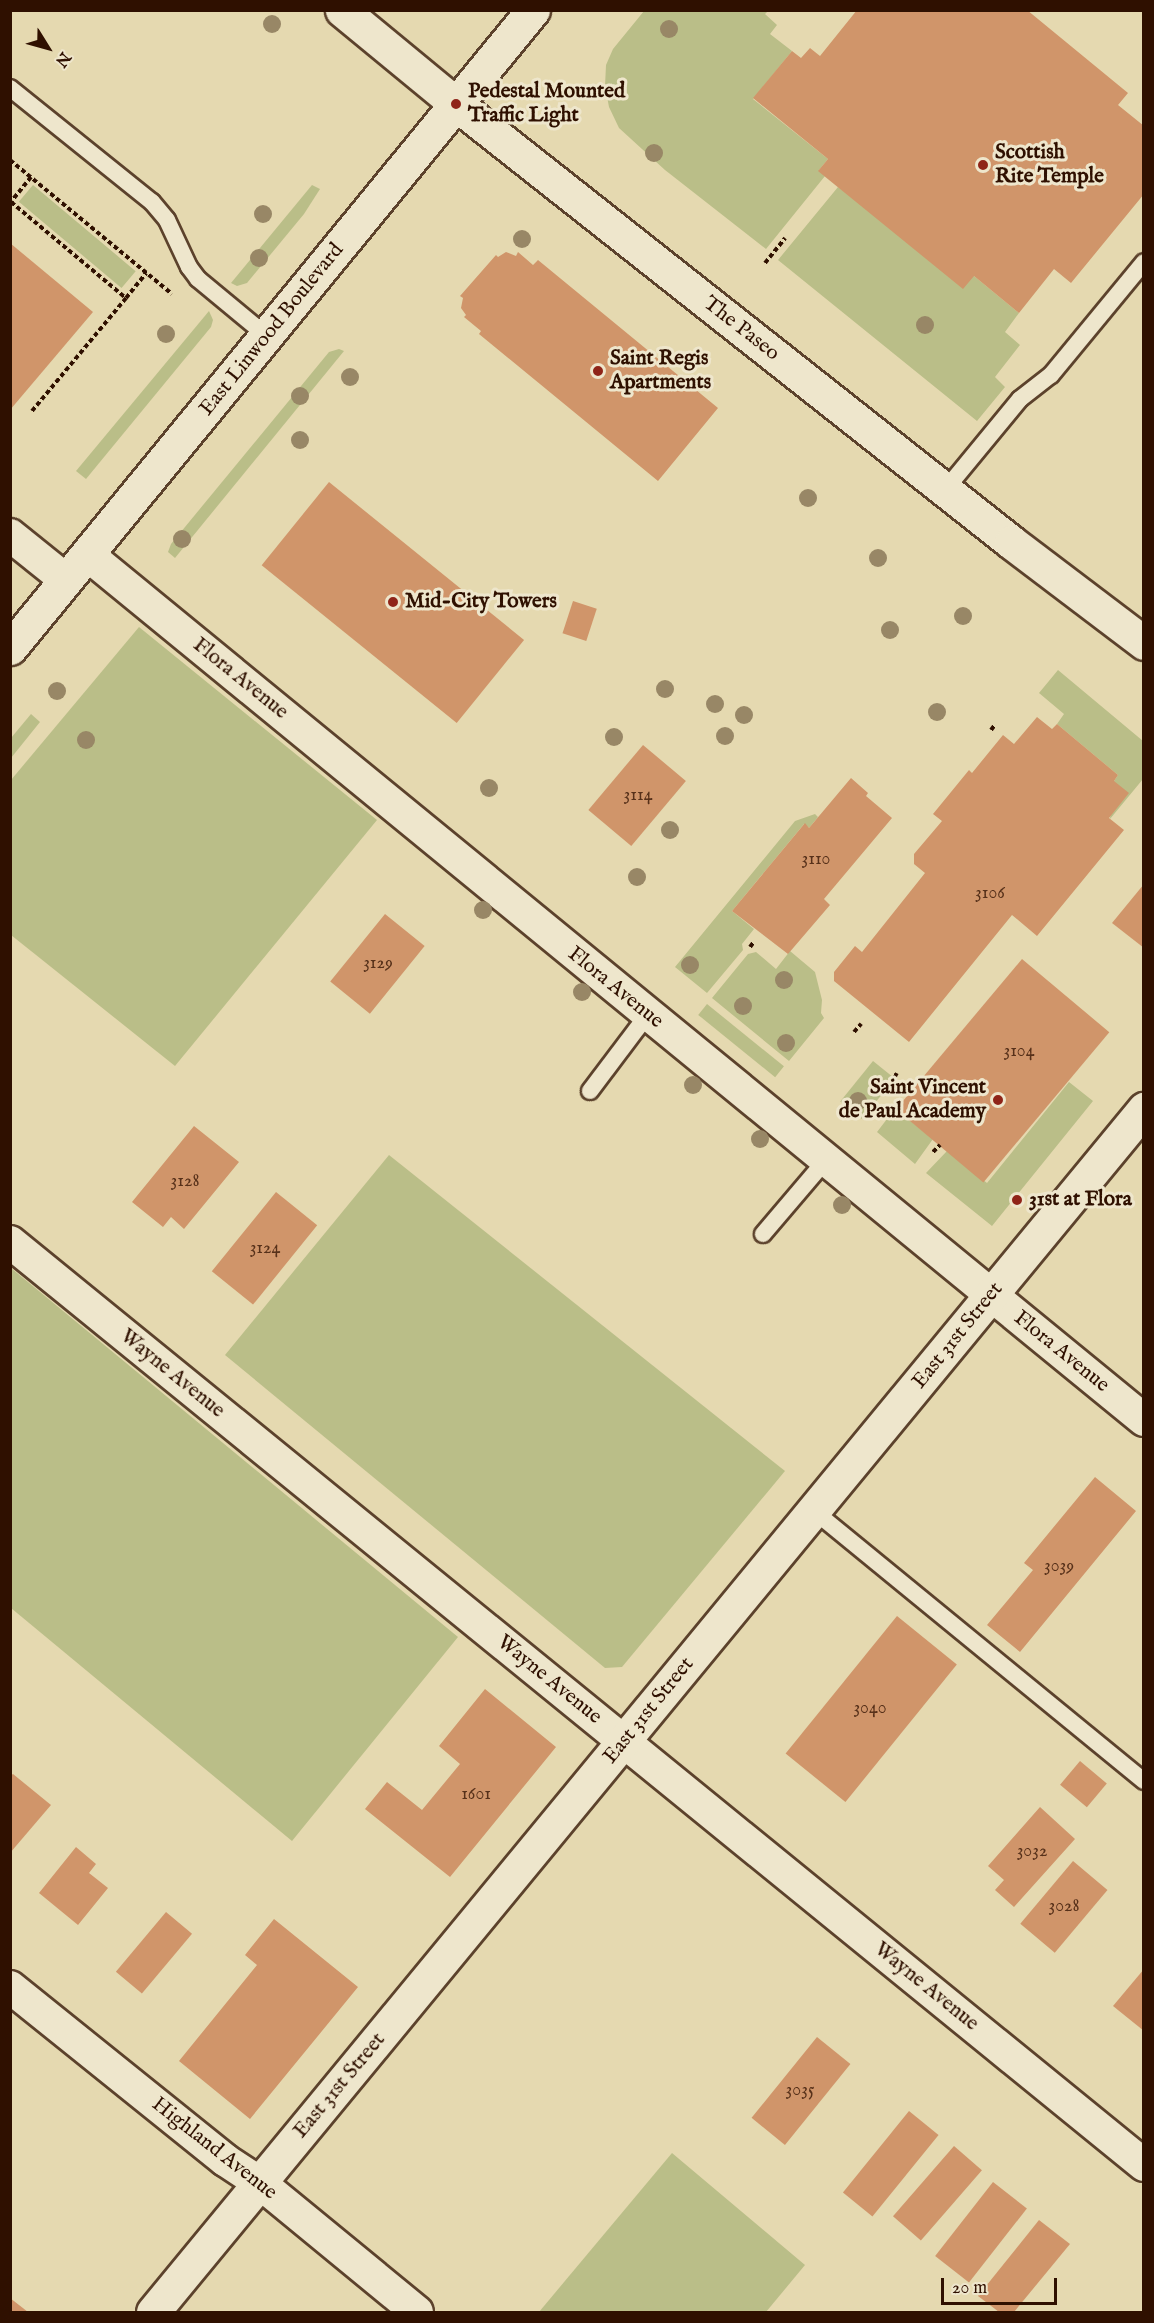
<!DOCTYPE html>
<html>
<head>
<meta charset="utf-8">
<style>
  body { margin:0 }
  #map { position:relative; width:1154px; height:2323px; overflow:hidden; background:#e5d9b0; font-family:"IM FELL English",serif }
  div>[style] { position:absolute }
  .green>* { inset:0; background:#babe88; transform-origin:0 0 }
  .building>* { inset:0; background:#d0956a; transform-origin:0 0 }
  .path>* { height:4px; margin-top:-2px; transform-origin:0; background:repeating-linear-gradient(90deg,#2f1000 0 4.5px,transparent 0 7.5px) }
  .roads { filter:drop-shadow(2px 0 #5c422c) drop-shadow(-2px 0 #5c422c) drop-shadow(0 2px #5c422c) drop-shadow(0 -2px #5c422c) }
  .lane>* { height:16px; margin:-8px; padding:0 8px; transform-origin:8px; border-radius:8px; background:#eee6cc }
  .street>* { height:32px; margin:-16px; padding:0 16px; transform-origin:16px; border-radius:16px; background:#eee6cc }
  .secondary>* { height:33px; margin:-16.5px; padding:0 16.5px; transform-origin:16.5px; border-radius:16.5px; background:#eee6cc }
  .trees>* { width:18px; height:18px; margin:-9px; border-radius:50%; background:#988766 }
  .dots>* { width:16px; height:16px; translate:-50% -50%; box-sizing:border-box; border:3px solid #eee6cc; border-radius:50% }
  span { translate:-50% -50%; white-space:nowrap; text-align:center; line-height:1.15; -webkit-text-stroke:6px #eee6cc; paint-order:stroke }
  .number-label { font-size:18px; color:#57311a }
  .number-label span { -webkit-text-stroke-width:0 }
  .poi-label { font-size:21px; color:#2f1000; font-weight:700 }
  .left { translate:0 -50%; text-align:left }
  .right { translate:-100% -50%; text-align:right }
  .street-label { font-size:21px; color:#2f1000 }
  .frame { position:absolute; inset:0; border:12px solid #2f1000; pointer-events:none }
  .north { position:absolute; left:18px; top:18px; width:60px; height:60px; -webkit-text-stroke:4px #eee6cc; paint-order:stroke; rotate:127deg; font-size:16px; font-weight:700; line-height:24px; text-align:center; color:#2f1000 }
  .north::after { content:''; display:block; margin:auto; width:21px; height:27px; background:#2f1000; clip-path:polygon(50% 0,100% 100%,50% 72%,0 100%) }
  .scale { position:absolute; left:941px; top:2278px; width:116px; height:27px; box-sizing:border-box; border:3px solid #2f1000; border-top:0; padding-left:8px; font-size:18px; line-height:21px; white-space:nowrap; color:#2f1000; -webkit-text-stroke:4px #eee6cc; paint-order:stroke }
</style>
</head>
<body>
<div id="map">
  <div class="green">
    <div style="clip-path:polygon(644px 11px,768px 11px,765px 14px,777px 25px,770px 34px,792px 51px,753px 99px,828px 159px,819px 170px,825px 176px,766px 249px,665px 170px,619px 128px,609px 107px,605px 86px,606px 65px,613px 49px)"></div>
    <div style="left:33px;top:185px;width:134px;height:22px;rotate:40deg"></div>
    <div style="clip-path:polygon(312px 185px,320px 189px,304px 214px,247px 283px,237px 286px,231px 283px)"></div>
    <div style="clip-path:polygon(838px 187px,974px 276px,1019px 313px,1005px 332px,1020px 345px,995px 377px,1005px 387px,977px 421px,778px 260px)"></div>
    <div style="clip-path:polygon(209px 311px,213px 320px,211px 327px,86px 479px,76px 471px)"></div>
    <div style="clip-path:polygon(339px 349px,344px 351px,175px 558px,168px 552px,171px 544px,329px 352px)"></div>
    <div style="clip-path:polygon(139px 627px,377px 820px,175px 1066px,11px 935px,11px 780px)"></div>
    <div style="clip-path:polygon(1058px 670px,1143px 741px,1143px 779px,1110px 819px,1114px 781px,1118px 775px,1057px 724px,1064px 714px,1039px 693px)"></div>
    <div style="clip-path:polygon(31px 714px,40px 722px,11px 758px,11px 738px)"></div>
    <div style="clip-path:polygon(815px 814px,818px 817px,809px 828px,804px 824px,732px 911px,754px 929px,742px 944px,743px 950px,707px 993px,675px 967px,795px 821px)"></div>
    <div style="clip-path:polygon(790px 951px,815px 972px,822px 1000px,821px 1013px,824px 1018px,789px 1061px,712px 998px,748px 954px,756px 952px,776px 969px)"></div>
    <div style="left:707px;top:1004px;width:99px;height:14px;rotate:39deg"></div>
    <div style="left:873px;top:1061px;width:28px;height:52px;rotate:39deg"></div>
    <div style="clip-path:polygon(1069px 1082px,1093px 1101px,992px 1226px,926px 1173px,947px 1151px,987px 1183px)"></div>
    <div style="clip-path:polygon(897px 1106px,901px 1106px,898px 1111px,933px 1139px,915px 1164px,877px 1132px)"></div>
    <div style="clip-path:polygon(389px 1155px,785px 1471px,622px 1667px,605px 1668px,225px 1355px)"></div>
    <div style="clip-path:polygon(11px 1268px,458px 1637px,292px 1841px,11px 1608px)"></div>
    <div style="clip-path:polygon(672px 2153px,805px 2265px,766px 2312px,539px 2312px)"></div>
  </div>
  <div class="building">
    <div style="clip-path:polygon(857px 10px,1027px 10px,1128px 93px,1118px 105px,1144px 126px,1144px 194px,1071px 283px,1054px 269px,1019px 313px,974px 276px,963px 289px,818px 171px,828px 159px,753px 98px,792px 51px,801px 58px,810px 48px,820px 56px)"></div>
    <div style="clip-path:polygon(10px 243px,93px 312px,10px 410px)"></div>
    <div style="clip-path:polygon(506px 252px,516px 256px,518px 252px,533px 265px,538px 260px,718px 408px,658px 481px,479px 334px,481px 331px,464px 317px,466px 315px,461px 308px,463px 298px,460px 296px,496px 255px,498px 257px)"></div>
    <div style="left:329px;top:482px;width:251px;height:107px;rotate:39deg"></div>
    <div style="left:573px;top:601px;width:25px;height:34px;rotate:18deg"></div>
    <div style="clip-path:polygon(1037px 717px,1052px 729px,1057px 724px,1118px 775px,1114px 781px,1129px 793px,1109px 818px,1124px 830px,1037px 936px,1012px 915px,909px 1042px,834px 981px,834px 972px,855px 946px,862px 952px,925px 873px,914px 864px,914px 854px,942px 821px,933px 814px,969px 770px,972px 773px,1003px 735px,1014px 744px)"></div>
    <div style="left:643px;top:745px;width:56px;height:85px;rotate:40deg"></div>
    <div style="clip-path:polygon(851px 778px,868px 793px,866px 796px,892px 818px,824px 899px,830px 905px,788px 954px,732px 911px,805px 823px,809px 828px)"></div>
    <div style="clip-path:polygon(1144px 884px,1144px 948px,1112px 923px)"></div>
    <div style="left:385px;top:914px;width:51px;height:87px;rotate:39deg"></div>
    <div style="left:1022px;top:959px;width:114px;height:196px;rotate:40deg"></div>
    <div style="clip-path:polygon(194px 1126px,239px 1162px,184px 1229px,171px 1217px,163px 1227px,132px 1202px)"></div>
    <div style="left:276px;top:1192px;width:53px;height:102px;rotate:39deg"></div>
    <div style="clip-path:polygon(1095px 1477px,1136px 1511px,1020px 1652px,987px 1625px,1033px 1570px,1024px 1563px)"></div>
    <div style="left:897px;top:1616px;width:77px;height:177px;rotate:39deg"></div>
    <div style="clip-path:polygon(485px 1689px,556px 1747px,450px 1877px,365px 1809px,387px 1782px,422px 1810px,460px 1764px,439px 1746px)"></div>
    <div style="left:1080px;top:1761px;width:35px;height:31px;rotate:40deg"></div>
    <div style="clip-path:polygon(13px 1774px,51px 1805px,10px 1853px,10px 1776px)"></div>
    <div style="clip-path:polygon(1040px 1807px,1075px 1839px,1014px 1907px,995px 1890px,1004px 1880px,988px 1866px)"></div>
    <div style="clip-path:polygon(76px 1847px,96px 1864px,89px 1873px,108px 1888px,78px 1925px,39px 1893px)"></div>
    <div style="left:1073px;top:1861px;width:45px;height:82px;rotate:40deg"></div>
    <div style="left:166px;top:1912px;width:34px;height:78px;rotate:40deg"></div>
    <div style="clip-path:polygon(274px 1919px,358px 1987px,250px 2119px,179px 2061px,257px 1965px,245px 1955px)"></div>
    <div style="clip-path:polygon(1144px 1969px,1144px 2031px,1113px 2006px)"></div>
    <div style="left:817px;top:2037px;width:43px;height:104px;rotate:39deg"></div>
    <div style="left:909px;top:2111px;width:38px;height:105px;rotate:39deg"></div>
    <div style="left:954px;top:2146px;width:37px;height:93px;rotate:41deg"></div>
    <div style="left:993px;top:2182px;width:43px;height:94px;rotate:38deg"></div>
    <div style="clip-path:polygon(1039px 2220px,1070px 2244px,1014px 2312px,999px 2312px,978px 2296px)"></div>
    <div style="clip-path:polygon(10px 2298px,28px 2312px,10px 2312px)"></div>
  </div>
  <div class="path">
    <div style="left:10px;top:160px;width:210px;rotate:39.6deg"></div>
    <div style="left:31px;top:177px;width:32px;rotate:129deg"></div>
    <div style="left:11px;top:202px;width:150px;rotate:39.9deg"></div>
    <div style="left:126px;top:298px;width:32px;rotate:-51deg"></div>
    <div style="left:765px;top:263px;width:32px;rotate:-51deg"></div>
    <div style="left:32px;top:411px;width:147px;rotate:-50.2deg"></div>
    <div style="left:991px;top:730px;width:5px;rotate:-53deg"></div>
    <div style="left:750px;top:947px;width:5px;rotate:-53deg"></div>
    <div style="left:854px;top:1032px;width:11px;rotate:-49deg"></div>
    <div style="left:894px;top:1074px;width:4px;rotate:27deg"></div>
    <div style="left:933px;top:1152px;width:10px;rotate:-45deg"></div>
  </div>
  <div class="roads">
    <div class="lane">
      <div style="left:10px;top:88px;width:182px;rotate:38.8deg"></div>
      <div style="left:152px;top:202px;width:23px;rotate:50deg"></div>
      <div style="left:167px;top:220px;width:52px;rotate:64.9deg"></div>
      <div style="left:189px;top:267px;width:15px;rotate:53deg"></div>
      <div style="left:198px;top:279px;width:89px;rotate:39.6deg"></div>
      <div style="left:945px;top:490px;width:118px;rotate:-50.5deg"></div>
      <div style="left:1020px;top:399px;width:39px;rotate:-38deg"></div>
      <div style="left:1051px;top:375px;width:146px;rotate:-50.5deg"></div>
      <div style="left:590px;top:1091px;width:96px;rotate:-53deg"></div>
      <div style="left:763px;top:1234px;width:97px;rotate:-49.6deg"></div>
      <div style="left:814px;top:1511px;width:426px;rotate:39.3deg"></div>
    </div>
    <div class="street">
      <div style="left:10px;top:535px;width:72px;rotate:38.8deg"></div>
      <div style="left:88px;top:555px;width:1365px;rotate:39.32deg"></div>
      <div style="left:10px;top:1242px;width:1462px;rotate:39.14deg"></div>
      <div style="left:10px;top:1987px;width:276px;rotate:38.8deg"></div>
      <div style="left:225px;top:2160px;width:42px;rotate:33.3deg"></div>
      <div style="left:260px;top:2183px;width:203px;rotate:39.4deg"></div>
    </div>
    <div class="secondary">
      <div style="left:342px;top:10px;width:148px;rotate:39.5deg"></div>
      <div style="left:456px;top:104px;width:707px;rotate:38.28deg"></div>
      <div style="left:1011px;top:542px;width:167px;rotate:37.2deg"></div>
      <div style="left:10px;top:648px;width:825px;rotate:-50.66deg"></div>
      <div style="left:153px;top:2312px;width:1559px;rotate:-50.52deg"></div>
    </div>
  </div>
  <div class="trees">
    <div style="left:272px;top:24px"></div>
    <div style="left:669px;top:29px"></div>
    <div style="left:654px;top:153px"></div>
    <div style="left:263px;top:214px"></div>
    <div style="left:522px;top:239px"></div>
    <div style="left:259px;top:258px"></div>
    <div style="left:925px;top:325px"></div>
    <div style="left:166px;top:334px"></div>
    <div style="left:350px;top:377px"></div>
    <div style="left:300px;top:396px"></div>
    <div style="left:300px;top:440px"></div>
    <div style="left:808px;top:498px"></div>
    <div style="left:182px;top:539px"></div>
    <div style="left:878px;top:558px"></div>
    <div style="left:963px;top:616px"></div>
    <div style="left:890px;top:630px"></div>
    <div style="left:665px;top:689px"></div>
    <div style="left:57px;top:691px"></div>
    <div style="left:715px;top:704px"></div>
    <div style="left:937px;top:712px"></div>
    <div style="left:744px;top:715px"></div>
    <div style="left:725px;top:736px"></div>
    <div style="left:614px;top:737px"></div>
    <div style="left:86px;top:740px"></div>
    <div style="left:489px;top:788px"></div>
    <div style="left:670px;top:830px"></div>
    <div style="left:637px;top:877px"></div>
    <div style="left:483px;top:910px"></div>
    <div style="left:690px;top:965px"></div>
    <div style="left:784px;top:980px"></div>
    <div style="left:582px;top:992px"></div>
    <div style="left:743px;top:1006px"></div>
    <div style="left:786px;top:1043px"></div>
    <div style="left:693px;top:1085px"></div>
    <div style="left:858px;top:1101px"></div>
    <div style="left:760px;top:1139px"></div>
    <div style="left:842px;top:1205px"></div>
  </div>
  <div class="dots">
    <div style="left:456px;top:104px;background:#8f2418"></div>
    <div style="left:983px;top:165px;background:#8f2418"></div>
    <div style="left:598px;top:371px;background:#8f2418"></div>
    <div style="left:393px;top:602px;background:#8f2418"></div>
    <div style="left:998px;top:1100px;background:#8f2418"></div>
    <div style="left:1017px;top:1200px;background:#8f2418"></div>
  </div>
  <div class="number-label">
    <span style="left:638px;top:796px">3114</span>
    <span style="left:816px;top:860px">3110</span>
    <span style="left:990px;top:894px">3106</span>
    <span style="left:378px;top:964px">3129</span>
    <span style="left:1019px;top:1052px">3104</span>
    <span style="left:185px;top:1182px">3128</span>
    <span style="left:265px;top:1249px">3124</span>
    <span style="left:1059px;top:1567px">3039</span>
    <span style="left:870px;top:1709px">3040</span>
    <span style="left:476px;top:1795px">1601</span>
    <span style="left:1032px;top:1852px">3032</span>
    <span style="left:1064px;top:1907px">3028</span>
    <span style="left:800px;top:2091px">3035</span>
  </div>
  <div class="poi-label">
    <span class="left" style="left:468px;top:104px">Pedestal Mounted<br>Traffic Light</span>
    <span class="left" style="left:995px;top:165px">Scottish<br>Rite Temple</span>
    <span class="left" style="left:610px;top:371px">Saint Regis<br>Apartments</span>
    <span class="left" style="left:405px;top:602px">Mid-City Towers</span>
    <span class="right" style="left:986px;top:1100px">Saint Vincent<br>de Paul Academy</span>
    <span class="left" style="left:1029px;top:1200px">31st at Flora</span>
  </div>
  <div class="street-label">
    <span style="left:741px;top:329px;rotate:38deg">The Paseo</span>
    <span style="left:272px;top:330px;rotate:-51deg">East Linwood Boulevard</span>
    <span style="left:240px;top:679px;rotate:39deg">Flora Avenue</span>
    <span style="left:615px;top:988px;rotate:39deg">Flora Avenue</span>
    <span style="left:958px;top:1336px;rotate:-51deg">East 31st Street</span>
    <span style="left:1061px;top:1352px;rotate:39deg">Flora Avenue</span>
    <span style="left:172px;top:1374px;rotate:39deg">Wayne Avenue</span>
    <span style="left:549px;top:1680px;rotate:39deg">Wayne Avenue</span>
    <span style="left:649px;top:1711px;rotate:-51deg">East 31st Street</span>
    <span style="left:926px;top:1987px;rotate:39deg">Wayne Avenue</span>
    <span style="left:340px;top:2086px;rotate:-50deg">East 31st Street</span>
    <span style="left:214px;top:2149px;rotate:38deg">Highland Avenue</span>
  </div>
  <div class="frame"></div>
  <div class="north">N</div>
  <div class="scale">20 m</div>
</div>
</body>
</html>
